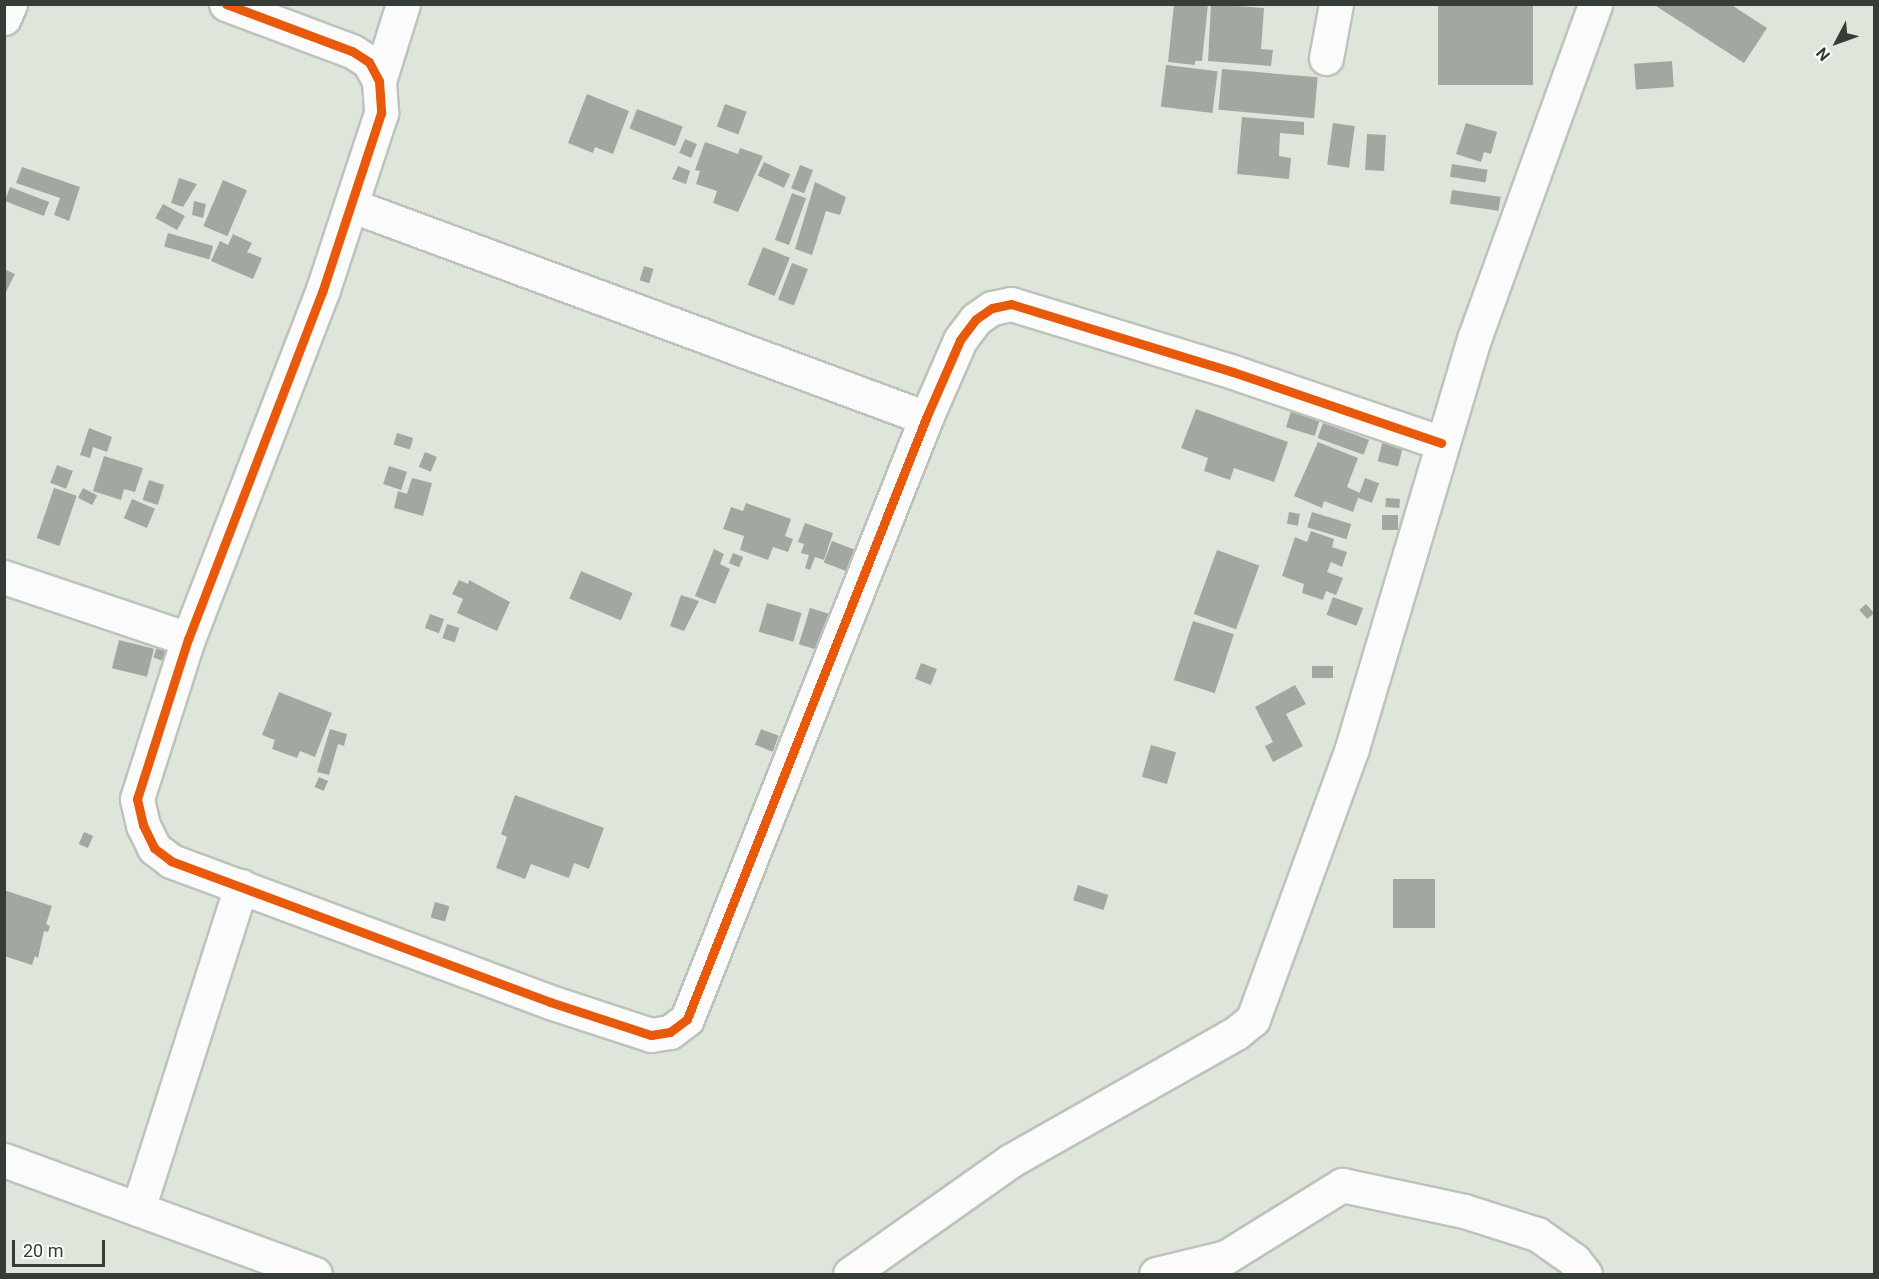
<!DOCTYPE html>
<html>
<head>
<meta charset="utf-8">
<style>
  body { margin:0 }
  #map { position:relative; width:1879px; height:1279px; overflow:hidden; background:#dee6dc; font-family:Roboto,sans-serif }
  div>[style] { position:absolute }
  .building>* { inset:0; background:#a2a8a1; transform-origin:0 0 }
  .roads { filter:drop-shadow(2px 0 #bdc3bc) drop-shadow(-2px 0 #bdc3bc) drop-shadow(0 2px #bdc3bc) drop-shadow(0 -2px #bdc3bc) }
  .minor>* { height:33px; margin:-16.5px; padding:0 16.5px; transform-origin:16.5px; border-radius:16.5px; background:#fafbfa }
  .cycleway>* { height:9px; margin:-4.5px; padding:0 4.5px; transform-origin:4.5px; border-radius:4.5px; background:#e8590c }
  span { translate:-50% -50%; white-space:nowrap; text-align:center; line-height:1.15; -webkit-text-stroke:6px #fff; paint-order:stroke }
  .frame { position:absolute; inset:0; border:6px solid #363c36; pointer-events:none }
  .north { position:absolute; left:1807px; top:12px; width:60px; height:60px; -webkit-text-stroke:4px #fff; paint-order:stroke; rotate:229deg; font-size:16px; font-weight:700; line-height:24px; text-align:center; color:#363c36 }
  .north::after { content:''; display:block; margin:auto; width:21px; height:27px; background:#363c36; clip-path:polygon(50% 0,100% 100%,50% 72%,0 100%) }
  .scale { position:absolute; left:12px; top:1240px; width:93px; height:27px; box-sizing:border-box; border:3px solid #363c36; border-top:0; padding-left:8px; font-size:18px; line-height:21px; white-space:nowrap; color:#363c36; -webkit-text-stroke:4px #fff; paint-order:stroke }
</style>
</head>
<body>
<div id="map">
  <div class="building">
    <div style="clip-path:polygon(1174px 4px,1208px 4px,1202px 61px,1195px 61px,1195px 65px,1168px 62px)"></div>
    <div style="clip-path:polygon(1211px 4px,1264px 8px,1261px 49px,1273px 50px,1271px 66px,1208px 61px)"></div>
    <div style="left:1438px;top:4px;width:95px;height:81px"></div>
    <div style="clip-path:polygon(1653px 4px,1730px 4px,1767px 28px,1744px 63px)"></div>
    <div style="left:1672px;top:61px;width:26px;height:38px;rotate:86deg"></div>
    <div style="left:1166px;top:65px;width:52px;height:42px;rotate:7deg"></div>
    <div style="left:1222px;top:69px;width:96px;height:41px;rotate:5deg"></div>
    <div style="clip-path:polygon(587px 94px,629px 111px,613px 154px,595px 147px,593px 153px,568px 143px)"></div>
    <div style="left:725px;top:104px;width:23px;height:24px;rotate:20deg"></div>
    <div style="left:637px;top:109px;width:49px;height:21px;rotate:21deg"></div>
    <div style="clip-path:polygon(1242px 117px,1304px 122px,1304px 135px,1280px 133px,1279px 156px,1291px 158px,1289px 179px,1237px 174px)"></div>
    <div style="left:1333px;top:123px;width:22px;height:42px;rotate:8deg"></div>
    <div style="clip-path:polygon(1466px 123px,1497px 132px,1491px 154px,1484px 152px,1481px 162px,1456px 154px)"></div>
    <div style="left:1367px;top:134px;width:19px;height:36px;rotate:3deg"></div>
    <div style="left:685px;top:139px;width:13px;height:15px;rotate:23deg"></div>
    <div style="clip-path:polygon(705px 142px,738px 154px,740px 148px,763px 156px,738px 212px,713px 203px,717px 191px,696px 184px,700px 171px,695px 170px)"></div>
    <div style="left:764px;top:162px;width:29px;height:15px;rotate:25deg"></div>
    <div style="left:1452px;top:164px;width:36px;height:13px;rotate:9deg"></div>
    <div style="left:800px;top:165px;width:14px;height:25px;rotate:21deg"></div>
    <div style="clip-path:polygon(678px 166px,690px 171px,686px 184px,672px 179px)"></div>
    <div style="clip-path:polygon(22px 167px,80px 187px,69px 221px,54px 215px,60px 198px,16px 183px)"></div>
    <div style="clip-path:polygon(179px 178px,197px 184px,183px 207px,171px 203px)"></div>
    <div style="left:223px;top:180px;width:26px;height:50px;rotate:23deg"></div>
    <div style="clip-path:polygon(815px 182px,846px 197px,840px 215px,826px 211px,812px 255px,795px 249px)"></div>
    <div style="left:10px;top:187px;width:42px;height:15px;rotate:21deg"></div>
    <div style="left:1452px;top:190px;width:49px;height:14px;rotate:8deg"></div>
    <div style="left:792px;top:193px;width:15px;height:50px;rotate:20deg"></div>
    <div style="clip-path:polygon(194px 201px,206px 204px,203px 218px,192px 215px)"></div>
    <div style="left:163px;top:204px;width:25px;height:16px;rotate:29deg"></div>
    <div style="left:168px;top:233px;width:47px;height:14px;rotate:16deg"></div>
    <div style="clip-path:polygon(233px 234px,252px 243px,247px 252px,262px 258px,253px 279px,211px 261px,220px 241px,228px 245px)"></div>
    <div style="left:763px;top:247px;width:29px;height:41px;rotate:22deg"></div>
    <div style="left:792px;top:263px;width:17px;height:39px;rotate:21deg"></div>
    <div style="left:644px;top:266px;width:10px;height:15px;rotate:17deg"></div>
    <div style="clip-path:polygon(4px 269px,15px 274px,4px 296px)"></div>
    <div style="clip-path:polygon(1196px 409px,1288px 442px,1274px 482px,1234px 468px,1230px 480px,1204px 471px,1208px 458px,1181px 448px)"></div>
    <div style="left:1291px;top:411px;width:30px;height:17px;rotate:17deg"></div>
    <div style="left:1323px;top:423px;width:49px;height:16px;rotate:20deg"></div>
    <div style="clip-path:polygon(89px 428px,112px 437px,107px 452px,93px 447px,90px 458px,80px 455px)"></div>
    <div style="left:397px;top:433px;width:17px;height:12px;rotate:17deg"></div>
    <div style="left:1383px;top:440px;width:21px;height:22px;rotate:14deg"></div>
    <div style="clip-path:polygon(1318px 442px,1358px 458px,1347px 487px,1360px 493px,1353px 512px,1324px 501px,1322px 508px,1294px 496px)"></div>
    <div style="left:425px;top:452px;width:13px;height:16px;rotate:23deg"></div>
    <div style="clip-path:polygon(104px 456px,143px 468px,135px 492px,124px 489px,121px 500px,93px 491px)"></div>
    <div style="left:57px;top:465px;width:17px;height:19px;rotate:21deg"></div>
    <div style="left:389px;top:466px;width:19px;height:19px;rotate:18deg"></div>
    <div style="clip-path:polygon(412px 478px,432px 483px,423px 516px,394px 508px,398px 491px,407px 494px)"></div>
    <div style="left:1365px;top:478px;width:15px;height:21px;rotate:20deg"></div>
    <div style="left:149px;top:480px;width:16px;height:21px;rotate:18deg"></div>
    <div style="left:54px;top:488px;width:24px;height:53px;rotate:19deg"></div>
    <div style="left:83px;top:488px;width:16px;height:11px;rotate:27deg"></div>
    <div style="left:1386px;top:498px;width:14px;height:9px;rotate:4deg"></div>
    <div style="left:132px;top:499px;width:25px;height:21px;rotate:23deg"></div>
    <div style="clip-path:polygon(746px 503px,791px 519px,785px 536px,793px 539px,788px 552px,773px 547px,768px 560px,740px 550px,744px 536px,723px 529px,731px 507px,743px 511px)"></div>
    <div style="left:1289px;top:512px;width:11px;height:12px;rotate:10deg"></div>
    <div style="left:1312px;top:512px;width:41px;height:16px;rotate:17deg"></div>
    <div style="left:1382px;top:515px;width:16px;height:15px"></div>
    <div style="clip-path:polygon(805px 523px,833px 533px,824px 560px,815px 557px,810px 570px,805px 568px,809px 555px,801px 553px,804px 544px,798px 542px)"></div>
    <div style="clip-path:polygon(1311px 531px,1334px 539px,1332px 547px,1347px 552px,1342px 567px,1331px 562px,1327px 572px,1343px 578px,1336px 595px,1326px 591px,1323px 600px,1302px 593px,1304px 584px,1282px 576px,1295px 537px,1307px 542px)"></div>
    <div style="left:832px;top:541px;width:28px;height:23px;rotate:21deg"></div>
    <div style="clip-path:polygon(714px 549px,724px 554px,720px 564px,730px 569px,715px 604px,695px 596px)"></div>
    <div style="left:1217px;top:550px;width:45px;height:68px;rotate:20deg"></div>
    <div style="left:733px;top:553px;width:11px;height:11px;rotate:22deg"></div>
    <div style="left:581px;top:571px;width:56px;height:30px;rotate:23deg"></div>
    <div style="clip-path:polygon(459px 580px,468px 584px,469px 580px,510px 602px,497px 631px,457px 613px,463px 599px,452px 594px)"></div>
    <div style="clip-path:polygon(681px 595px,699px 601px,684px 631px,670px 626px)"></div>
    <div style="left:1333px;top:597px;width:32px;height:19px;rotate:20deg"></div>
    <div style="left:767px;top:603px;width:36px;height:30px;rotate:16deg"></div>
    <div style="left:1866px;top:604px;width:12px;height:9px;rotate:48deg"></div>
    <div style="left:810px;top:608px;width:28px;height:38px;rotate:17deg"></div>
    <div style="left:430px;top:614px;width:15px;height:15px;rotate:20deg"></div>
    <div style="left:1193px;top:621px;width:43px;height:62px;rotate:18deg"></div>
    <div style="left:447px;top:624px;width:13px;height:15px;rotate:18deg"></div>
    <div style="left:119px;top:640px;width:36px;height:29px;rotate:14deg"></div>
    <div style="left:157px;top:647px;width:12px;height:11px;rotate:20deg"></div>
    <div style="left:921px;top:663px;width:17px;height:17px;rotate:21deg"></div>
    <div style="left:1312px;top:666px;width:21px;height:12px"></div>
    <div style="clip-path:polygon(1295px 685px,1306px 704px,1286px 714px,1303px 746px,1273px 762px,1265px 746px,1273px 742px,1255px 707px)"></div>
    <div style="clip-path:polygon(279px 692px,332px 713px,315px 757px,300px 751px,297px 758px,272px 749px,275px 740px,262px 735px)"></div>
    <div style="clip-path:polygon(330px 729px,347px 734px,344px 746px,338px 744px,329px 775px,317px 772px)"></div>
    <div style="left:761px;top:729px;width:19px;height:17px;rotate:21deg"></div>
    <div style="left:1151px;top:745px;width:26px;height:33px;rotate:16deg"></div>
    <div style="left:319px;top:777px;width:10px;height:11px;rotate:24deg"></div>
    <div style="clip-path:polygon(515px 795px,604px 828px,589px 869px,574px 863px,569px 878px,531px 864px,525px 879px,496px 868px,507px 837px,501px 834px)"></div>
    <div style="left:84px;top:832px;width:10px;height:13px;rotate:24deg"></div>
    <div style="left:1393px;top:879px;width:42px;height:49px"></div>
    <div style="left:1078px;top:885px;width:32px;height:16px;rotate:18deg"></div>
    <div style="clip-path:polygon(4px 890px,52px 906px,46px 924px,50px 926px,48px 932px,44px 931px,38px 958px,35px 956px,32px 965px,4px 956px)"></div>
    <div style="left:435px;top:902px;width:15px;height:16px;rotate:16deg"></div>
  </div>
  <div class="roads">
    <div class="minor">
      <div style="left:226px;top:4px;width:134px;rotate:20.5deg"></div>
      <div style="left:352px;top:51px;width:20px;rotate:33deg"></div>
      <div style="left:369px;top:62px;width:21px;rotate:62deg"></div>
      <div style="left:379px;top:81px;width:32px;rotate:86deg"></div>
      <div style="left:381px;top:113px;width:188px;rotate:108.2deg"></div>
      <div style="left:322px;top:292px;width:372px;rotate:111.1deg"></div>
      <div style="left:188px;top:639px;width:168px;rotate:107.7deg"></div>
      <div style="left:137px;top:799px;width:27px;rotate:77deg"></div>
      <div style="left:143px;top:825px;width:25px;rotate:64deg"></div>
      <div style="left:154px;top:848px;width:21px;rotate:37deg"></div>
      <div style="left:171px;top:861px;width:404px;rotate:20.4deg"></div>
      <div style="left:550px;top:1002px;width:106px;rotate:18.1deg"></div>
      <div style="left:651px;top:1035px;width:19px;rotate:-9deg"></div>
      <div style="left:670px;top:1032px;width:21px;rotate:-37deg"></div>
      <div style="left:687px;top:1019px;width:647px;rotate:-68.31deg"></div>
      <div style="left:926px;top:418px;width:85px;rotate:-66.4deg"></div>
      <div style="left:960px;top:340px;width:26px;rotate:-53deg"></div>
      <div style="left:976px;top:319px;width:19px;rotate:-35deg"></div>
      <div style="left:992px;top:308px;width:19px;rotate:-12deg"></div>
      <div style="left:1011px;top:304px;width:232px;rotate:17deg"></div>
      <div style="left:1233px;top:372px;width:220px;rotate:18.8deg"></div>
      <div style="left:4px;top:18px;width:15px;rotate:-67deg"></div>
      <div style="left:1326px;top:58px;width:55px;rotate:-79.5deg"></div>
      <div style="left:379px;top:81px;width:81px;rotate:-72.7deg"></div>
      <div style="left:353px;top:206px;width:611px;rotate:20.3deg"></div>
      <div style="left:4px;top:577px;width:194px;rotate:18.6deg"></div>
      <div style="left:4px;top:1160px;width:331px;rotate:20.1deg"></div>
      <div style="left:138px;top:1209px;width:339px;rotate:-72.3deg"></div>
      <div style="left:850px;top:1274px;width:196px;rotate:-35.2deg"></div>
      <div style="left:1010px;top:1161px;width:260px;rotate:-29.5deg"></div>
      <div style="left:1236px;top:1033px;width:22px;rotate:-39deg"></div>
      <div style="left:1253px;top:1019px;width:289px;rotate:-69.9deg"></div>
      <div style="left:1352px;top:748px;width:427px;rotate:-73.4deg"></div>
      <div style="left:1474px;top:339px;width:356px;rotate:-70.1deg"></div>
      <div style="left:1156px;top:1274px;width:72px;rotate:-13.7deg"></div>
      <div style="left:1226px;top:1257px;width:137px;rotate:-31.8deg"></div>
      <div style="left:1342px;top:1185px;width:125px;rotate:12deg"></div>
      <div style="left:1464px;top:1211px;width:77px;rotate:17.5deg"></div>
      <div style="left:1537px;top:1234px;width:45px;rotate:35.1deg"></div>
      <div style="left:1574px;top:1260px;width:18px;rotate:52deg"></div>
    </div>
  </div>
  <div class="cycleway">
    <div style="left:226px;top:4px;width:134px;rotate:20.5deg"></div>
    <div style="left:352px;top:51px;width:20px;rotate:33deg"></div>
    <div style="left:369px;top:62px;width:21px;rotate:62deg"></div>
    <div style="left:379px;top:81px;width:32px;rotate:86deg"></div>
    <div style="left:381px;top:113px;width:188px;rotate:108.2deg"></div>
    <div style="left:322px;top:292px;width:372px;rotate:111.1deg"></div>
    <div style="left:188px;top:639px;width:168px;rotate:107.7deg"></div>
    <div style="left:137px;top:799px;width:27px;rotate:77deg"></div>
    <div style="left:143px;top:825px;width:25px;rotate:64deg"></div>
    <div style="left:154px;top:848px;width:21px;rotate:37deg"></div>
    <div style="left:171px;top:861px;width:404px;rotate:20.4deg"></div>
    <div style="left:550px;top:1002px;width:106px;rotate:18.1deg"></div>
    <div style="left:651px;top:1035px;width:19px;rotate:-9deg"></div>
    <div style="left:670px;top:1032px;width:21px;rotate:-37deg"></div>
    <div style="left:687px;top:1019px;width:647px;rotate:-68.31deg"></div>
    <div style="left:926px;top:418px;width:85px;rotate:-66.4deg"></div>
    <div style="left:960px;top:340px;width:26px;rotate:-53deg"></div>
    <div style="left:976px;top:319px;width:19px;rotate:-35deg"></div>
    <div style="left:992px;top:308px;width:19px;rotate:-12deg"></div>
    <div style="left:1011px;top:304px;width:232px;rotate:17deg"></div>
    <div style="left:1233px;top:372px;width:220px;rotate:18.8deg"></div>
  </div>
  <div class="frame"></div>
  <div class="north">N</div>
  <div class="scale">20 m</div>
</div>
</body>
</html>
